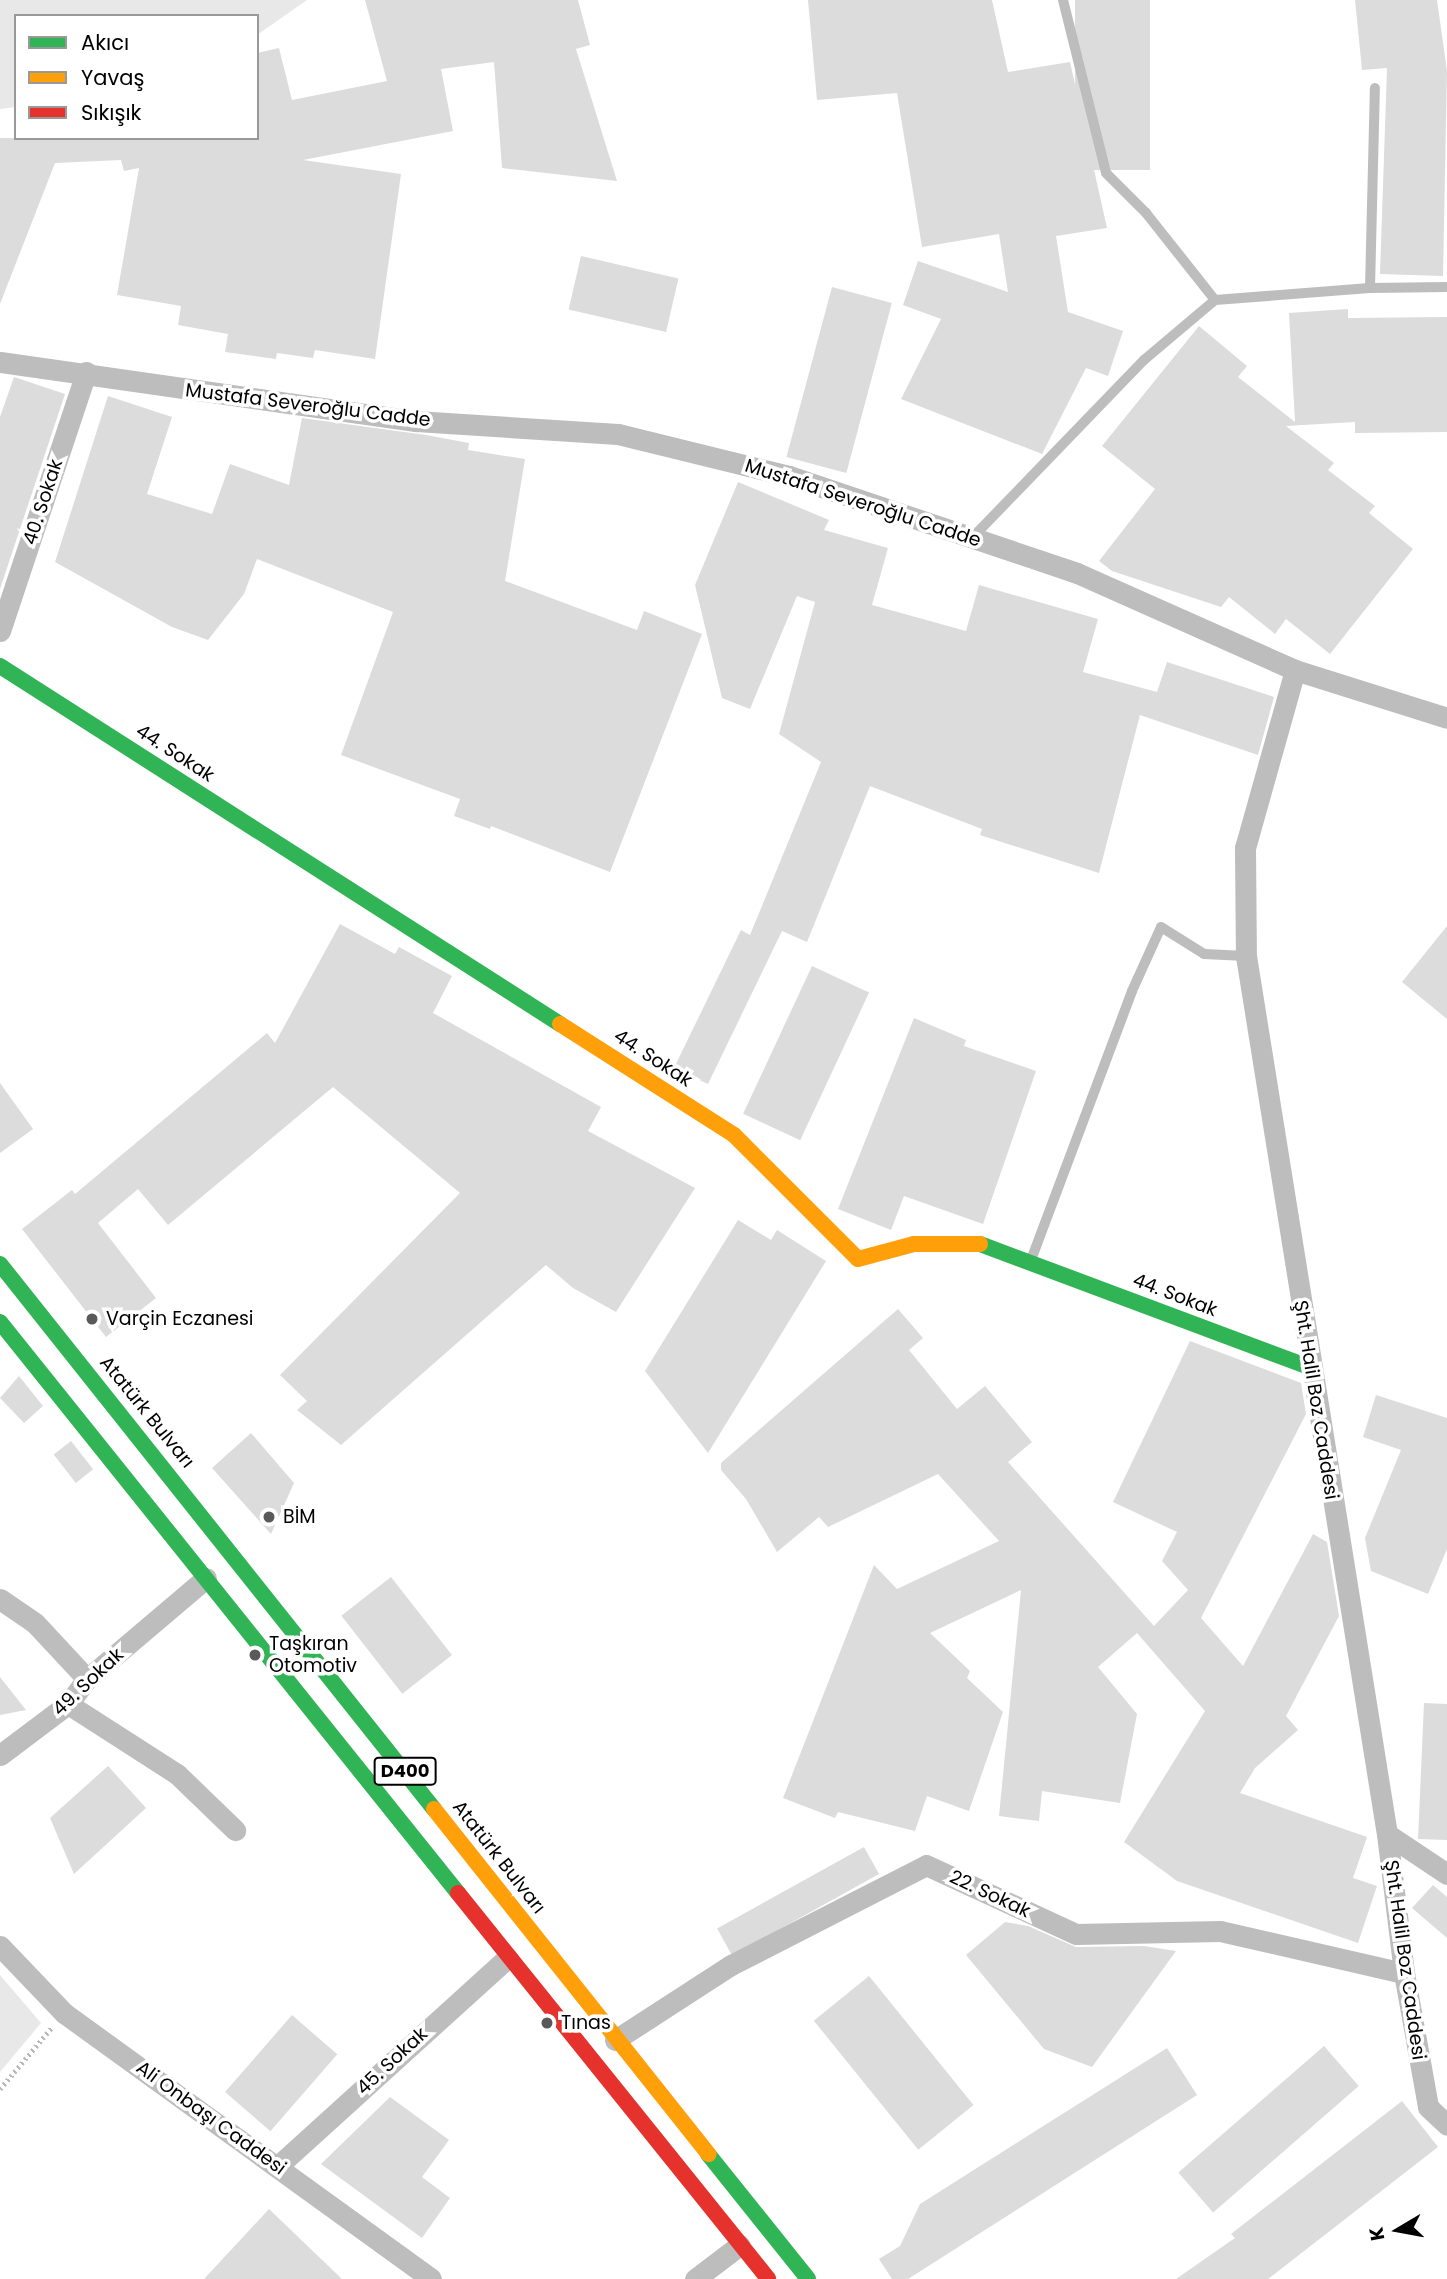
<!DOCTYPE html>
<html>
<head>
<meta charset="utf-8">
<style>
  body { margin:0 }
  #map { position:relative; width:1447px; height:2279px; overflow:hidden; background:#fff; font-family:Poppins,sans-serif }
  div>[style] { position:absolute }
  .green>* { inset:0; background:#e8e8e8 }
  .building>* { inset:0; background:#dcdcdc; transform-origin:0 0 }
  .path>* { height:4.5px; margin-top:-2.25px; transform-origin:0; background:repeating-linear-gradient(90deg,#b8b8b8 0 2px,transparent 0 5.5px) }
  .lane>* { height:10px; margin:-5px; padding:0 5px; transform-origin:5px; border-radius:5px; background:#bdbdbd }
  .street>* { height:21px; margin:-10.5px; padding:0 10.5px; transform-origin:10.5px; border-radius:10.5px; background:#bdbdbd }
  .fast>* { height:16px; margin:-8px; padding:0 8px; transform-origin:8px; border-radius:8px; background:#30b455 }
  .slow>* { height:16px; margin:-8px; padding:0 8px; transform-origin:8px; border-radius:8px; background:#ff9f0a }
  .jam>* { height:16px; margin:-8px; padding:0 8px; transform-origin:8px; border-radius:8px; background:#e5322d }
  .dots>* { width:19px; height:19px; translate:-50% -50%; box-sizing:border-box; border:4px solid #fff; border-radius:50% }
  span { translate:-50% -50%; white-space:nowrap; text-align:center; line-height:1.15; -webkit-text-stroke:7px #fff; paint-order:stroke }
  .shield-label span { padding:2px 5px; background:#fff; border:2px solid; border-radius:5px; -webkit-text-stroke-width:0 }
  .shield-label { font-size:18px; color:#000; font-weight:700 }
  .street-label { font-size:19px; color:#000 }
  .poi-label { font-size:19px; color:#000 }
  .left { translate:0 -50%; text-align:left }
  .legend { position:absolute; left:14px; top:14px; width:245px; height:126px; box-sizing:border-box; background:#fff; border:2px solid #999; margin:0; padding:9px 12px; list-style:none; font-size:21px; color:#000 }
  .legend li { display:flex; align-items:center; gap:14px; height:35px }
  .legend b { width:35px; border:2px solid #999 }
  .north { position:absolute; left:1363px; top:2195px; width:70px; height:70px; -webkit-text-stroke:5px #fff; paint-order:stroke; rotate:260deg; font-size:19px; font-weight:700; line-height:28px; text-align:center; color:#000 }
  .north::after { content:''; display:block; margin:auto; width:24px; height:32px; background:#000; clip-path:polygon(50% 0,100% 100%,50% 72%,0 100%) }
</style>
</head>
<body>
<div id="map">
  <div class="green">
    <div style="clip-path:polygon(0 0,307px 0,257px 35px,257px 16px,16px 16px,16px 107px,0 109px)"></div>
    <div style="clip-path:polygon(0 1975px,41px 2023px,0 2072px)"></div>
  </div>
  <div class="building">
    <div style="clip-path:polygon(365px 0,578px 0,590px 45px,576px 49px,617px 181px,502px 168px,494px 62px,441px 69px,453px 131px,303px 160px,401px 174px,375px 359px,315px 350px,313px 358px,277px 353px,276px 359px,225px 352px,228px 334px,178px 325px,181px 306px,117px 295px,139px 168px,124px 171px,121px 160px,55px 163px,0 304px,0 138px,257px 138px,257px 53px,279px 48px,292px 100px,387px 81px)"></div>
    <div style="clip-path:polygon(808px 0,992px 0,1008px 72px,1070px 62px,1107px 228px,1056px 236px,1068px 312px,1123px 331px,1108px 376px,1086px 368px,1042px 454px,901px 399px,941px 319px,903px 305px,918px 261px,1008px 292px,999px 234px,922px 247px,897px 93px,817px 100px)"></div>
    <div style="left:1075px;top:0;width:75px;height:170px"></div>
    <div style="clip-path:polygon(1355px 0,1437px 0,1447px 71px,1443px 276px,1380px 274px,1387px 68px,1362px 70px)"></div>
    <div style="left:581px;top:256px;width:100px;height:55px;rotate:13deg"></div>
    <div style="left:832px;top:287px;width:62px;height:176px;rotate:15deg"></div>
    <div style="clip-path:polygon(1348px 309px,1348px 318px,1447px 317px,1447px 432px,1355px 433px,1355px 422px,1286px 426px,1334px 463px,1328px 470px,1375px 506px,1369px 513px,1413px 549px,1330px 654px,1286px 619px,1275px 634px,1229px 597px,1221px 607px,1112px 571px,1099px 561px,1155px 489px,1102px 446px,1199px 326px,1247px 366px,1238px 377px,1295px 422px,1289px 313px)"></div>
    <div style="clip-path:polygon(14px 377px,65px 394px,0 589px,0 417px)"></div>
    <div style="clip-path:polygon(108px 396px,172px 417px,147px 494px,212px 514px,230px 464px,289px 485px,302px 418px,426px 435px,469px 443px,468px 450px,525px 459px,505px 581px,637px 630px,644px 611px,702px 634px,610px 872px,491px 826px,490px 829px,454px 816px,460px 799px,341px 755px,393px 612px,257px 559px,244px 594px,208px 640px,172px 627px,55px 562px)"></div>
    <div style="clip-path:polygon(738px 482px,829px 520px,824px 530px,888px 548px,872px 605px,966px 631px,979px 585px,1098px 619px,1083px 672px,1157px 692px,1167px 662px,1274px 697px,1258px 755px,1140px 715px,1099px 873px,980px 835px,982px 829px,870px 786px,807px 942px,782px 931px,708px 1084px,674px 1068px,741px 930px,750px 935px,821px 762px,779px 734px,815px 602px,797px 596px,750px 709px,722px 698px,695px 585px)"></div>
    <div style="clip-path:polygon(340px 924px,395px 954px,399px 947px,452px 976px,433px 1013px,601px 1107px,588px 1131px,695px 1188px,616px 1312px,573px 1288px,546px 1265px,341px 1445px,297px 1410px,307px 1401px,280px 1375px,460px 1193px,333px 1087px,168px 1225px,138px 1189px,98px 1223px,156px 1298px,106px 1337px,22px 1229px,72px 1190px,75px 1194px,267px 1033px,275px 1043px)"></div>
    <div style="clip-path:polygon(1447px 926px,1447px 1019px,1402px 982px)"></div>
    <div style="left:812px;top:966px;width:63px;height:163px;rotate:25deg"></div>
    <div style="clip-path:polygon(914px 1018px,966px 1040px,964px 1046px,1036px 1071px,983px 1224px,904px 1196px,891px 1230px,838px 1209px)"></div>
    <div style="clip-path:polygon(0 1083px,33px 1129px,0 1153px)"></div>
    <div style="clip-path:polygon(738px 1220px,771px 1240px,777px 1230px,826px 1261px,708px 1453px,645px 1371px)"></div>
    <div style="clip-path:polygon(898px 1309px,923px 1338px,909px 1350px,957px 1409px,985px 1386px,1032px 1442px,1008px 1462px,1154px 1626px,1188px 1590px,1162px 1561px,1177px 1532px,1113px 1502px,1190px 1341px,1301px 1383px,1306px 1414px,1201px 1618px,1243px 1666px,1313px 1534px,1327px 1542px,1339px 1616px,1286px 1716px,1298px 1730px,1255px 1768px,1240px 1793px,1367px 1837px,1353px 1878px,1377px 1886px,1358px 1943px,1177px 1881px,1124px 1842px,1205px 1711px,1137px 1633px,1098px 1667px,1137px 1714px,1120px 1803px,1042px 1791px,1039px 1821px,999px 1816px,1021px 1590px,930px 1633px,970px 1671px,967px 1678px,1003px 1712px,969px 1811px,927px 1796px,915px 1831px,838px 1812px,835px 1818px,783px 1798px,874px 1565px,897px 1589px,999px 1541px,938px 1474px,828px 1527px,819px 1517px,777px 1552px,746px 1499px,721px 1470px,721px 1463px)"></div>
    <div style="clip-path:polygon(19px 1376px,43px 1406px,24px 1423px,0 1398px)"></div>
    <div style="clip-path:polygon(1376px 1395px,1447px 1418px,1447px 1549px,1428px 1594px,1371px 1571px,1365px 1538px,1401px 1450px,1363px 1437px)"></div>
    <div style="clip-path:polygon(251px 1433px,294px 1483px,271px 1534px,212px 1468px)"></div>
    <div style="left:71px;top:1441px;width:36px;height:22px;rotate:52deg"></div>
    <div style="left:391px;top:1577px;width:99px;height:63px;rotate:52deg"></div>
    <div style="clip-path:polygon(0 1677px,26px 1710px,0 1715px)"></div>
    <div style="clip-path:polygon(1424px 1703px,1447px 1704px,1447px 1840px,1418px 1839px)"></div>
    <div style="clip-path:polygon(108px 1766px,146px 1808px,74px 1874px,50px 1818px)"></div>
    <div style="left:864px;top:1847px;width:31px;height:168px;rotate:61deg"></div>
    <div style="clip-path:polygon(1433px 1885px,1447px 1897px,1447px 1938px,1412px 1908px)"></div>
    <div style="clip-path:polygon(1005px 1922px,1028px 1926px,1076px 1947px,1144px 1946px,1176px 1951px,1092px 2067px,1044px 2049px,966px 1955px)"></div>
    <div style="left:869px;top:1976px;width:166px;height:71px;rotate:51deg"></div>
    <div style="left:292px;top:2015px;width:60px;height:102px;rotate:41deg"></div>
    <div style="left:1324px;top:2046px;width:53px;height:193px;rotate:49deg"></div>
    <div style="clip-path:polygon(1167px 2048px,1197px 2095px,908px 2279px,892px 2279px,879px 2259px,900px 2246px,920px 2204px)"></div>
    <div style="clip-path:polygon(390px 2097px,449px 2140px,422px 2177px,450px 2198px,422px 2238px,321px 2164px)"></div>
    <div style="clip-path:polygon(1402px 2101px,1438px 2147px,1268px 2279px,1176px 2279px,1235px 2238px,1231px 2234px)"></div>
    <div style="clip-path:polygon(269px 2209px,342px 2279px,204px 2279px)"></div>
  </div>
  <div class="path">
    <div style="left:0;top:2089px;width:81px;rotate:-50deg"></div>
  </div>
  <div class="lane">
    <div style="left:1063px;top:0;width:178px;rotate:76deg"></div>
    <div style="left:1106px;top:173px;width:57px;rotate:45deg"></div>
    <div style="left:1146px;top:213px;width:111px;rotate:51.6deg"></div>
    <div style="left:1370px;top:288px;width:77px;rotate:-0.7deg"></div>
    <div style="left:972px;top:538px;width:248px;rotate:-46deg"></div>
    <div style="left:1144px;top:360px;width:93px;rotate:-40.2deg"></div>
    <div style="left:1215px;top:300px;width:155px;rotate:-4.4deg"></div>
    <div style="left:1370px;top:288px;width:200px;rotate:-88.6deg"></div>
    <div style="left:1031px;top:1260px;width:287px;rotate:-69.4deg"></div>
    <div style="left:1132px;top:991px;width:70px;rotate:-65.6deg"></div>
    <div style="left:1161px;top:927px;width:51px;rotate:32.1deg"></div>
    <div style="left:1204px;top:954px;width:42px;rotate:2.7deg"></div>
  </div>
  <div class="street">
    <div style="left:0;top:362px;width:420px;rotate:8.1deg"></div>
    <div style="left:416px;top:421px;width:202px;rotate:3.7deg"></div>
    <div style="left:618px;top:434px;width:176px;rotate:13.8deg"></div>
    <div style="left:789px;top:476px;width:304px;rotate:18.6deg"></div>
    <div style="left:1077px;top:573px;width:239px;rotate:24deg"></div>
    <div style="left:1295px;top:670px;width:159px;rotate:17.5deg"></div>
    <div style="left:0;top:631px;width:273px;rotate:-71.6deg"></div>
    <div style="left:1295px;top:670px;width:185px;rotate:105.7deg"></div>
    <div style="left:1245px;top:848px;width:108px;rotate:89.5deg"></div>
    <div style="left:1246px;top:956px;width:889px;rotate:80.88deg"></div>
    <div style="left:1387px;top:1834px;width:140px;rotate:83deg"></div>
    <div style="left:1404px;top:1973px;width:136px;rotate:79.8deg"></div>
    <div style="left:1428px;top:2107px;width:26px;rotate:43deg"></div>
    <div style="left:0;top:1599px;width:42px;rotate:34.4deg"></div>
    <div style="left:35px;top:1623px;width:76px;rotate:47.1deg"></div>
    <div style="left:68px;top:1704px;width:130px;rotate:32.7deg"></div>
    <div style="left:177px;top:1774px;width:81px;rotate:44deg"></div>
    <div style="left:0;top:1755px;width:85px;rotate:-36.9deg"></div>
    <div style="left:68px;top:1704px;width:31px;rotate:-53deg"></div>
    <div style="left:87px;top:1679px;width:156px;rotate:-40.3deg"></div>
    <div style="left:1387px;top:1834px;width:72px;rotate:33.7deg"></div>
    <div style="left:0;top:1946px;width:93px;rotate:46.3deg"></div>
    <div style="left:64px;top:2013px;width:453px;rotate:35.9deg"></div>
    <div style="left:615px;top:2040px;width:138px;rotate:-32.9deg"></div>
    <div style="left:731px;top:1965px;width:219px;rotate:-27.1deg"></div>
    <div style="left:926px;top:1865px;width:165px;rotate:24.7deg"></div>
    <div style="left:1076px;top:1934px;width:144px;rotate:-1.2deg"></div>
    <div style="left:1220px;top:1931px;width:189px;rotate:12.9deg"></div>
    <div style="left:279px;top:2165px;width:308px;rotate:-42.2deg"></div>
    <div style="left:695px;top:2279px;width:56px;rotate:-37.1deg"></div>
  </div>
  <div class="fast">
    <div style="left:0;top:666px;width:665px;rotate:32.59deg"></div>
    <div style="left:980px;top:1244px;width:353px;rotate:20.5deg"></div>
    <div style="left:0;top:1264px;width:697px;rotate:51.47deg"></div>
    <div style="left:0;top:1322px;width:732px;rotate:51.27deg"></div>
    <div style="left:708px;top:2154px;width:160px;rotate:51.3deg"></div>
  </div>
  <div class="slow">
    <div style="left:560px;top:1024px;width:206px;rotate:32.5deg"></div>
    <div style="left:734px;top:1135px;width:175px;rotate:45deg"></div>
    <div style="left:858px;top:1259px;width:58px;rotate:-15deg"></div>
    <div style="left:914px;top:1244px;width:66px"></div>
    <div style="left:434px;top:1809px;width:441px;rotate:51.5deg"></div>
  </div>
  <div class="jam">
    <div style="left:458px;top:1893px;width:495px;rotate:51.2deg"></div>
  </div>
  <div class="dots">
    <div style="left:92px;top:1319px;background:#595959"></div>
    <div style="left:269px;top:1517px;background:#595959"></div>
    <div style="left:255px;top:1655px;background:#595959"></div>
    <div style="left:547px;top:2023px;background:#595959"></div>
  </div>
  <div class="shield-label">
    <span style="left:405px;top:1771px">D400</span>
  </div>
  <div class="street-label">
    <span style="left:308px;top:405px;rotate:7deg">Mustafa Severoğlu Cadde</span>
    <span style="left:43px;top:502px;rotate:-72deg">40. Sokak</span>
    <span style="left:863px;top:503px;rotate:18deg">Mustafa Severoğlu Cadde</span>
    <span style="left:175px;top:753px;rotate:33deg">44. Sokak</span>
    <span style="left:653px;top:1058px;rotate:33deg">44. Sokak</span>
    <span style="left:1175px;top:1295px;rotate:21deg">44. Sokak</span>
    <span style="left:1316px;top:1400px;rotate:81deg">Şht. Halil Boz Caddesi</span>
    <span style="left:147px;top:1412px;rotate:51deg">Atatürk Bulvarı</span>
    <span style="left:88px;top:1682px;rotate:-43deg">49. Sokak</span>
    <span style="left:499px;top:1857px;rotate:52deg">Atatürk Bulvarı</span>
    <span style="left:990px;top:1894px;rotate:25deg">22. Sokak</span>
    <span style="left:1405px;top:1960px;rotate:82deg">Şht. Halil Boz Caddesi</span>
    <span style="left:392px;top:2061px;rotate:-43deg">45. Sokak</span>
    <span style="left:211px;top:2118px;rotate:36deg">Ali Onbaşı Caddesi</span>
  </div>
  <div class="poi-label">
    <span class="left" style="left:106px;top:1319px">Varçin Eczanesi</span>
    <span class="left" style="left:283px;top:1517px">BİM</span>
    <span class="left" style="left:269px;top:1655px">Taşkıran<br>Otomotiv</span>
    <span class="left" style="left:561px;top:2023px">Tınas</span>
  </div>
  <ul class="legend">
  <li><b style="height:9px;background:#30b455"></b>Akıcı</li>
  <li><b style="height:9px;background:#ff9f0a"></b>Yavaş</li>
  <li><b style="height:9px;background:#e5322d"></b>Sıkışık</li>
  </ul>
  <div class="north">K</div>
</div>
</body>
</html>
